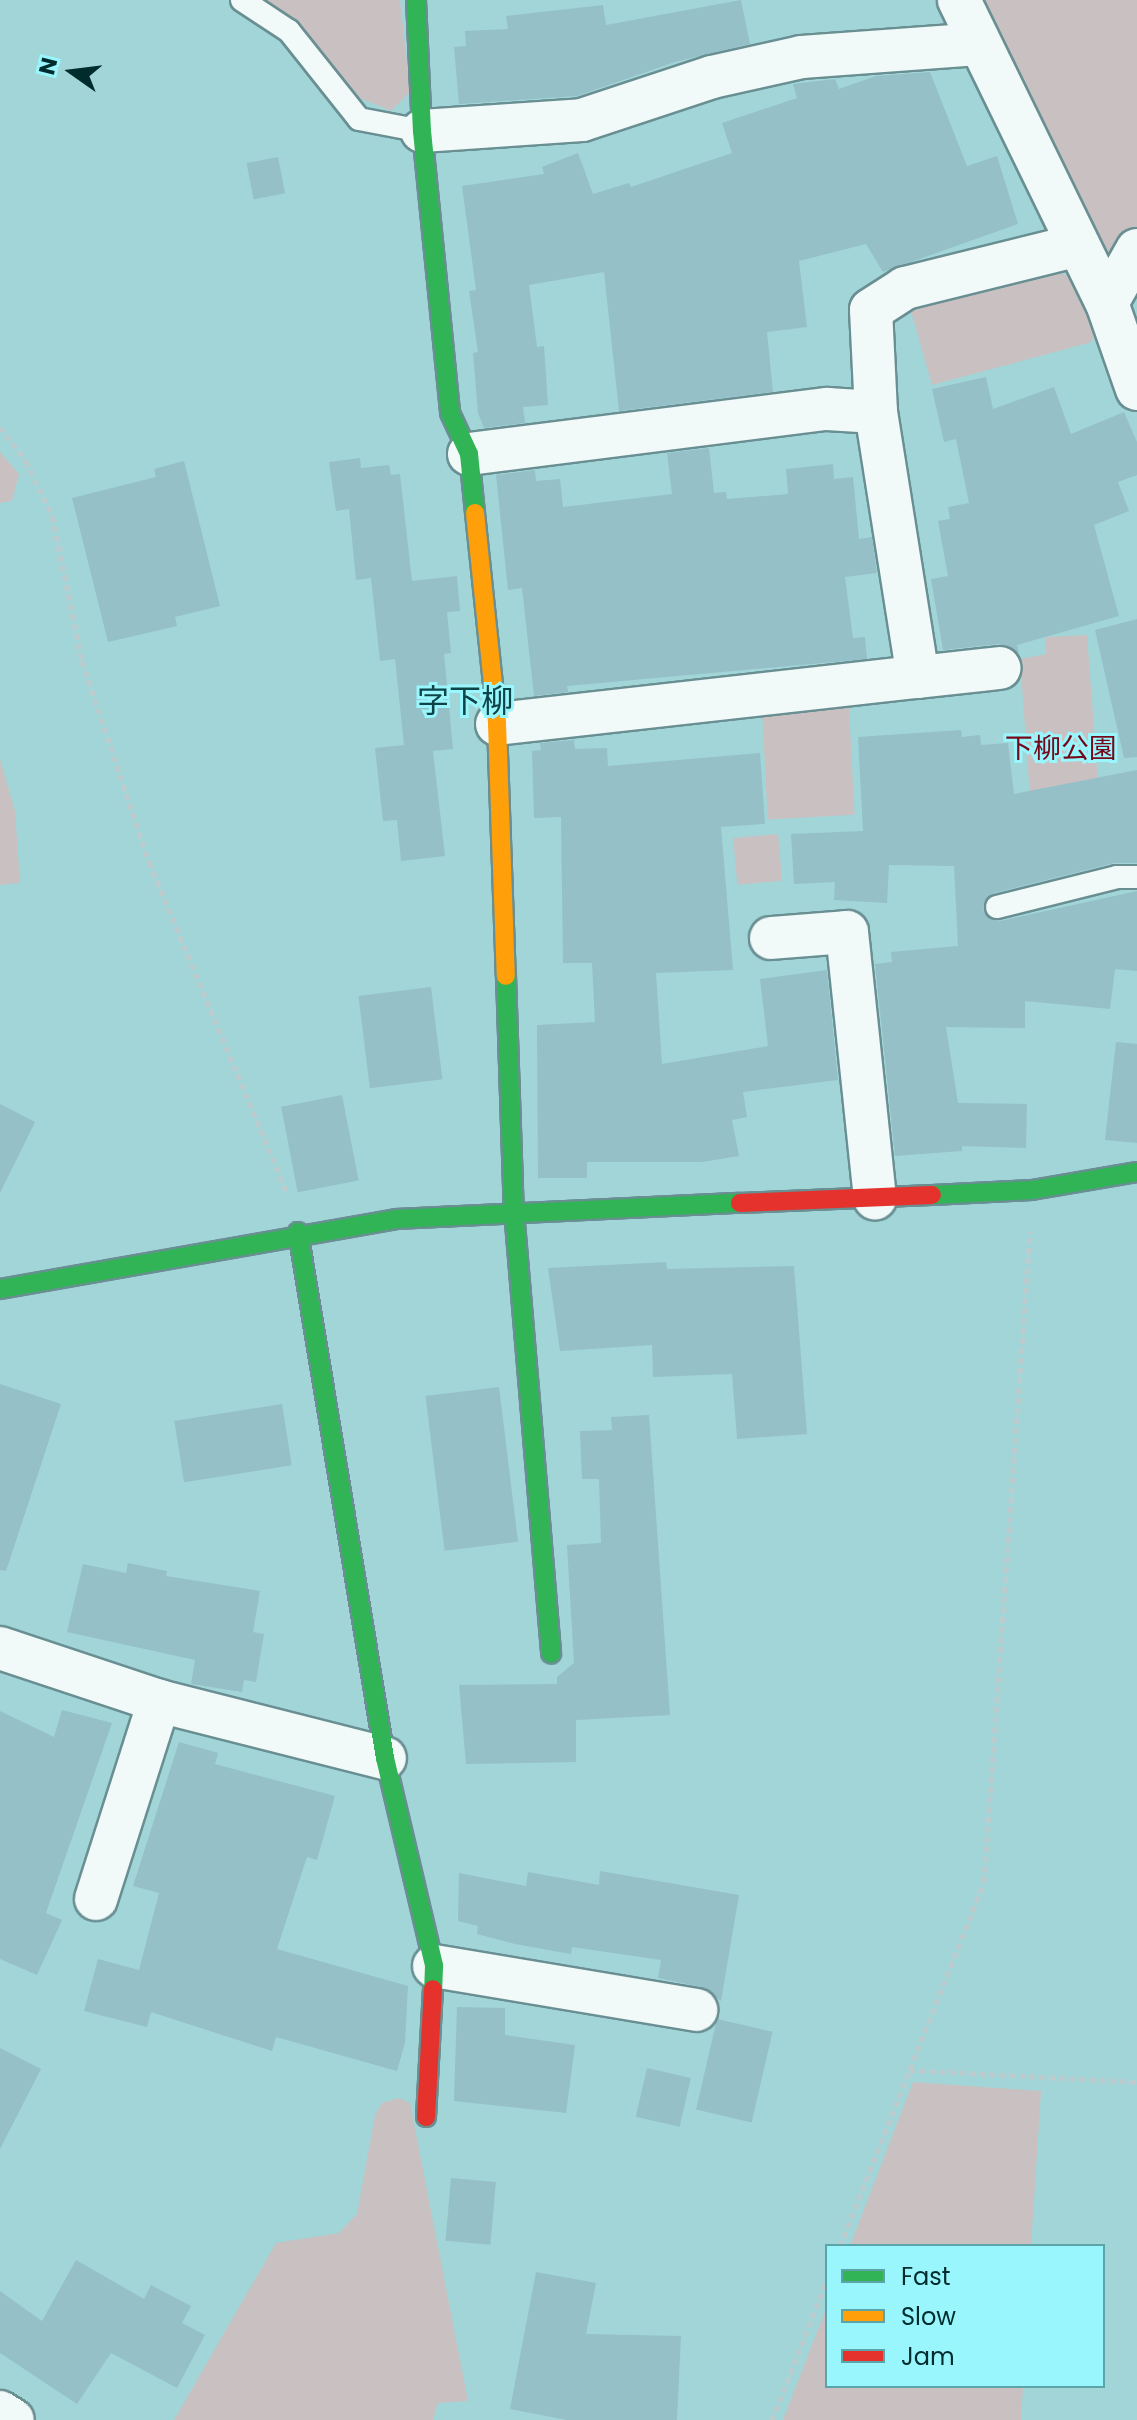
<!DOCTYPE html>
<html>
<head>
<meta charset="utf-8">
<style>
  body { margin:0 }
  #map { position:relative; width:1137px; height:2420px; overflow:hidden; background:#a1d5d8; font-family:Poppins,"Noto Sans JP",sans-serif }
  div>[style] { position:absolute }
  .green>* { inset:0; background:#c9c1c1; transform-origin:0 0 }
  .building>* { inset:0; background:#95c0c8; transform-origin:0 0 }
  .path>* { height:5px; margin-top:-2.5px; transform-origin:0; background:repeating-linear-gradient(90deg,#bcccce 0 6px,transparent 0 10px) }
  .roads { filter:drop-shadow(2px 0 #698f92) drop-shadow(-2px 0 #698f92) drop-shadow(0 2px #698f92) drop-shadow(0 -2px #698f92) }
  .lane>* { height:22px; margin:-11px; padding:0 11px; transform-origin:11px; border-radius:11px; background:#f1f9f9 }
  .street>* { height:42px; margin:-21px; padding:0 21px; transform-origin:21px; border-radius:21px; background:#f1f9f9 }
  .fast>* { height:18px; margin:-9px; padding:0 9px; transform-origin:9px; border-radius:9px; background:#30b455 }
  .slow>* { height:18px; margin:-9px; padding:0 9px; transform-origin:9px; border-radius:9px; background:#ff9f0a }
  .jam>* { height:18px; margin:-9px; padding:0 9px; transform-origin:9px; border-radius:9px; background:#e5322d }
  span { translate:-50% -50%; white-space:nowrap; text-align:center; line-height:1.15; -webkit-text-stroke:6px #98f6fc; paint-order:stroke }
  .park-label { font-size:28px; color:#75081a }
  .quarter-label { font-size:32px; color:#0e4447 }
  .legend { position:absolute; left:825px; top:2244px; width:280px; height:144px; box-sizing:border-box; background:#98f6fc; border:2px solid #5ba5aa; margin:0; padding:10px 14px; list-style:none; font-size:24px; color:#002c2e }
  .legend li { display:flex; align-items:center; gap:16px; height:40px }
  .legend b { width:40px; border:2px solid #5ba5aa }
  .north { position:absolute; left:32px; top:32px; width:80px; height:80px; -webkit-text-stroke:6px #98f6fc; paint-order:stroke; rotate:284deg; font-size:22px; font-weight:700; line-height:32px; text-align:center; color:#002c2e }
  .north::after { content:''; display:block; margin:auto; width:28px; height:36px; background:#002c2e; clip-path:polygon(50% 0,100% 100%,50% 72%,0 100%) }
</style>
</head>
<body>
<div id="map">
  <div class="green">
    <div style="clip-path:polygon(265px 0,400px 0,410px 92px,391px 111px,360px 98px,300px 27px)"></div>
    <div style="clip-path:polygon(979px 0,1137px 0,1137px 227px,1111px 275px)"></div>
    <div style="clip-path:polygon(1039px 269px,1075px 277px,1094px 334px,1092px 342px,932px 385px,910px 308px)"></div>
    <div style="clip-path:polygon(0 452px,19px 474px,12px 501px,0 503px)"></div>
    <div style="clip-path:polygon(1087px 635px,1099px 795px,1031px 811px,1020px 659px,1046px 654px,1045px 637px)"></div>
    <div style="left:849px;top:708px;width:107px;height:87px;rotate:87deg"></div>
    <div style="clip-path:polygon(0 759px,15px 811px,20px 883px,0 885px)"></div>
    <div style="left:778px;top:834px;width:47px;height:45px;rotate:85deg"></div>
    <div style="clip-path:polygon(913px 2082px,1041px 2091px,1031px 2246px,850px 2246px)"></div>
    <div style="clip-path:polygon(399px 2098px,410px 2103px,468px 2401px,438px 2403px,433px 2420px,174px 2420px,276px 2243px,339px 2233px,357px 2214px,375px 2115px,382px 2103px)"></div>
    <div style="clip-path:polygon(827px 2306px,827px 2386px,1023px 2386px,1021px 2420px,783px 2420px)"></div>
  </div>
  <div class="building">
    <div style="clip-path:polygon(741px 0,750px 44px,675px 62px,577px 96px,459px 104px,454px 47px,466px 46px,465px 31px,508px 29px,506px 16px,603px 5px,606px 25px)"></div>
    <div style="clip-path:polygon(930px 72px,967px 166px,997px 156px,1018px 224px,883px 272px,866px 244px,799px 261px,807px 327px,767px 332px,773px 392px,619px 411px,604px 272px,529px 285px,537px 347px,544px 346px,548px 405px,523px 407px,525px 423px,484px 428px,478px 413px,473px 353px,478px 352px,469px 291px,476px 290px,462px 186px,544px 174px,542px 167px,578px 153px,593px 194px,629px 183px,631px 187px,732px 153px,722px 123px,797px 98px,793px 84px,835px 79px,839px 89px,876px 76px)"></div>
    <div style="left:278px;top:157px;width:37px;height:32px;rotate:79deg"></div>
    <div style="clip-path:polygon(986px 377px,993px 409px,1054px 387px,1071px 434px,1124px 412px,1137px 442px,1137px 475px,1118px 482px,1129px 511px,1094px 525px,1119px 616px,1017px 645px,1019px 653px,998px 644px,943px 650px,931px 579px,948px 576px,938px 521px,950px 519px,948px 507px,969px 503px,956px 439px,944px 442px,932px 389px)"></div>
    <div style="clip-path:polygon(709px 448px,714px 493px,726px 492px,727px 499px,788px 494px,786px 469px,833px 464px,834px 479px,853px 477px,859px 539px,872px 537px,877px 573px,845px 577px,853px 638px,865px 637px,867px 659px,567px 686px,568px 692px,534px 696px,522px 588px,508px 590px,496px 475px,535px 470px,536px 481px,560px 479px,563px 507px,672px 494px,667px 453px)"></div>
    <div style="clip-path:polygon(360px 458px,361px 468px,389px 465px,391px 475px,400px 474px,412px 581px,457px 576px,460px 611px,447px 612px,451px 653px,444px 654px,453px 749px,433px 751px,445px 856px,401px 861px,397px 820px,383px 821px,375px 748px,404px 745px,395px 659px,380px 661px,371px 578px,356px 580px,349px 509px,336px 511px,329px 462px)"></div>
    <div style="clip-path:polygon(184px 461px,220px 606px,175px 617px,177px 626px,108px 642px,72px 498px,156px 477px,154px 469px)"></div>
    <div style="clip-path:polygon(1137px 619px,1137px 757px,1124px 758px,1095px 630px)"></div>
    <div style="clip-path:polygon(961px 730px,962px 737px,980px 735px,981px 745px,1008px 743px,1014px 794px,1137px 770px,1137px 863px,1114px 863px,994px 893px,983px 910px,1000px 921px,1137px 891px,1137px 971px,1115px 969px,1110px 1009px,1025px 1001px,1025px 1028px,946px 1027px,958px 1103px,1027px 1104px,1026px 1148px,962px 1146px,962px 1151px,895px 1156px,875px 964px,892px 962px,891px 952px,958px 946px,954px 866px,889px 865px,887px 903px,834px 900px,835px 882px,794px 884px,791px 834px,863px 831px,858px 737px)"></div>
    <div style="clip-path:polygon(574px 740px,575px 749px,607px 748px,608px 766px,760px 753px,765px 824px,721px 827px,733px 970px,656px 973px,662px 1064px,768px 1046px,760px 979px,827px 970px,838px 1080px,743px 1092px,747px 1117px,732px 1120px,739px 1156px,702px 1162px,587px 1162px,587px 1178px,538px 1178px,537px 1025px,595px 1022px,592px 963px,563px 963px,561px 817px,534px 818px,532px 751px,541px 750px,540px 743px)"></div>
    <div style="left:431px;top:987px;width:93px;height:73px;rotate:83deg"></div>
    <div style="clip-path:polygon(1116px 1042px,1137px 1044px,1137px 1143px,1105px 1140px)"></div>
    <div style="left:342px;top:1095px;width:87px;height:62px;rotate:79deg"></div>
    <div style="clip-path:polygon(0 1104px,35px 1122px,0 1193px)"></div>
    <div style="clip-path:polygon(666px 1262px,667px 1269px,794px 1266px,807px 1434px,737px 1439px,732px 1374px,653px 1377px,652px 1345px,560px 1351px,548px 1268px)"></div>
    <div style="clip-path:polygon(0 1384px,61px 1404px,6px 1571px,0 1570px)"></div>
    <div style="left:499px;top:1387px;width:156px;height:74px;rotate:83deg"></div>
    <div style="left:282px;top:1404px;width:62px;height:109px;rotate:81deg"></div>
    <div style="clip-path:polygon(649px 1415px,670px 1715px,576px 1720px,576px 1762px,466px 1764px,459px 1685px,557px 1684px,557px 1677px,574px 1663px,567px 1545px,601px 1543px,599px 1479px,582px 1479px,580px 1431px,612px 1430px,611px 1417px)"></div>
    <div style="clip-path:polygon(128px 1563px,167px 1571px,166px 1576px,260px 1591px,253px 1632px,264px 1634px,256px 1682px,244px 1680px,242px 1692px,191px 1684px,195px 1660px,67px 1632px,83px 1564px,126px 1573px)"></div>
    <div style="clip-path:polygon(62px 1710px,112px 1723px,46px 1913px,62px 1920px,37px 1975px,0 1959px,0 1711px,54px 1737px)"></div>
    <div style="clip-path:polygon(179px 1742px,218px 1753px,215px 1764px,335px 1796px,317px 1860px,307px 1857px,277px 1949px,408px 1986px,405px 2043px,397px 2071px,276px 2037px,272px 2051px,151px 2012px,147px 2027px,84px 2011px,98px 1959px,139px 1970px,159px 1893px,133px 1886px)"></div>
    <div style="clip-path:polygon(600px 1871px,739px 1895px,721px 2001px,701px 1987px,658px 1978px,661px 1960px,572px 1947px,571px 1954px,515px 1944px,477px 1934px,478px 1926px,458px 1921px,459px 1873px,526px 1886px,528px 1872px,599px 1885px)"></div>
    <div style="clip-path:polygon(457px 2007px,505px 2008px,505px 2035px,575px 2045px,566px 2113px,454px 2101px)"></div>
    <div style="left:717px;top:2019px;width:57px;height:93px;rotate:13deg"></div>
    <div style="clip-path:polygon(0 2048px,41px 2069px,0 2149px)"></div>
    <div style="left:647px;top:2068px;width:45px;height:50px;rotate:13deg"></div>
    <div style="left:451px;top:2178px;width:45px;height:63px;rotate:5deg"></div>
    <div style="clip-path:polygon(76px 2260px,144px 2299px,151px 2285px,191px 2306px,182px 2323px,205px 2335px,177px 2388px,111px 2353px,77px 2404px,0 2353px,0 2291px,42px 2321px)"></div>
    <div style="clip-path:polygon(536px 2272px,596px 2283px,586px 2334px,681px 2336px,677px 2420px,567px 2420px,510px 2409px)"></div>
  </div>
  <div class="path">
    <div style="left:0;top:427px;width:43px;rotate:52.6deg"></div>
    <div style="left:26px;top:461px;width:61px;rotate:64.7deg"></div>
    <div style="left:52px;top:516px;width:148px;rotate:78.3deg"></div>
    <div style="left:82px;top:661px;width:212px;rotate:71.6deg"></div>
    <div style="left:149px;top:862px;width:359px;rotate:67.4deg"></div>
    <div style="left:909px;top:2070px;width:228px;rotate:3deg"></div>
    <div style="left:840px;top:2246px;width:391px;rotate:-68.4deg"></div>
    <div style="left:984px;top:1882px;width:652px;rotate:-85.95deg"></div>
    <div style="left:772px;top:2420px;width:150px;rotate:-68.6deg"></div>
  </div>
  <div class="roads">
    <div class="lane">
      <div style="left:242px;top:0;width:56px;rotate:33.4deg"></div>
      <div style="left:289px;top:31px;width:112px;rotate:51.5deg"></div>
      <div style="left:359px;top:119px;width:64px;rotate:10.8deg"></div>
      <div style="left:997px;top:907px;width:124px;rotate:-14deg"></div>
      <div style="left:1117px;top:877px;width:20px"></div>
    </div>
    <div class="street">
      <div style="left:959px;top:0;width:337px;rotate:64deg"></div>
      <div style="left:1107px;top:303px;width:91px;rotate:70.8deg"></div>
      <div style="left:422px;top:131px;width:160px;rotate:-3.9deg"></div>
      <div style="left:582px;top:120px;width:137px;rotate:-18.3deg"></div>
      <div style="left:712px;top:77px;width:92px;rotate:-12.5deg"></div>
      <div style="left:802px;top:57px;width:176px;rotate:-4.2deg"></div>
      <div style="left:1107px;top:303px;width:61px;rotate:-60.5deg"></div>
      <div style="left:876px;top:412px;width:268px;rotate:81deg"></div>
      <div style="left:918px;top:677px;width:82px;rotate:-6.3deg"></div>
      <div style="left:469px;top:454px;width:361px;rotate:-7.2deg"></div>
      <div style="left:827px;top:409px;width:49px;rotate:3.5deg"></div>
      <div style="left:876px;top:412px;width:102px;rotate:-92.8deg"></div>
      <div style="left:871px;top:310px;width:40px;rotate:-32.9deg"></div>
      <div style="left:905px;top:288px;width:175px;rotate:-13.9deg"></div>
      <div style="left:497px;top:724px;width:424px;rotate:-6.4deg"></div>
      <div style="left:771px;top:938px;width:76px;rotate:-4.5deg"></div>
      <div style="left:847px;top:932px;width:268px;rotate:84deg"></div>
      <div style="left:0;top:1648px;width:168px;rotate:18.4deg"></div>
      <div style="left:159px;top:1701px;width:233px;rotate:14.2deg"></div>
      <div style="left:96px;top:1899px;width:208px;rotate:-72.3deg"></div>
      <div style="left:434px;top:1966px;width:266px;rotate:9.5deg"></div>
      <div style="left:0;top:2412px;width:15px;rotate:32deg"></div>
    </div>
    <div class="fast">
      <div style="left:416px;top:0;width:131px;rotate:87.4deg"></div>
      <div style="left:422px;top:131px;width:283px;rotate:84.3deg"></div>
      <div style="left:450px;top:413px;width:45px;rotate:65.1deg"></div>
      <div style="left:469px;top:454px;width:59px;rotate:84.2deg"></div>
      <div style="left:506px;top:976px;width:235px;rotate:88.1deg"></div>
      <div style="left:514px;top:1211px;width:444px;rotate:85.2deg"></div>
      <div style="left:932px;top:1195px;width:100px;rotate:-2.9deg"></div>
      <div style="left:1032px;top:1190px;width:107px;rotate:-9.7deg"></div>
      <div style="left:298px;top:1232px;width:533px;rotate:80.61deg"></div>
      <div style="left:385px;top:1758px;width:214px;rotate:76.7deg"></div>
      <div style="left:434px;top:1966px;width:23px;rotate:92deg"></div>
      <div style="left:0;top:1289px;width:402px;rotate:-10deg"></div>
      <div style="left:396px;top:1219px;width:344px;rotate:-2.7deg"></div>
    </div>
    <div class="slow">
      <div style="left:475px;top:513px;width:212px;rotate:84deg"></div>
      <div style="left:497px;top:724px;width:252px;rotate:88deg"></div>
    </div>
    <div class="jam">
      <div style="left:740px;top:1203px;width:192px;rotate:-2.4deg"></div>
      <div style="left:426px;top:2117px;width:128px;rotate:-86.9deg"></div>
    </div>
  </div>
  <div class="park-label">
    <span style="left:1061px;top:749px">下柳公園</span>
  </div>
  <div class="quarter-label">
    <span style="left:465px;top:701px">字下柳</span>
  </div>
  <ul class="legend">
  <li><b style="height:10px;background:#30b455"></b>Fast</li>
  <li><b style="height:10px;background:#ff9f0a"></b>Slow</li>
  <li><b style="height:10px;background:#e5322d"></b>Jam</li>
  </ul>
  <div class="north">N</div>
</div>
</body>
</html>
